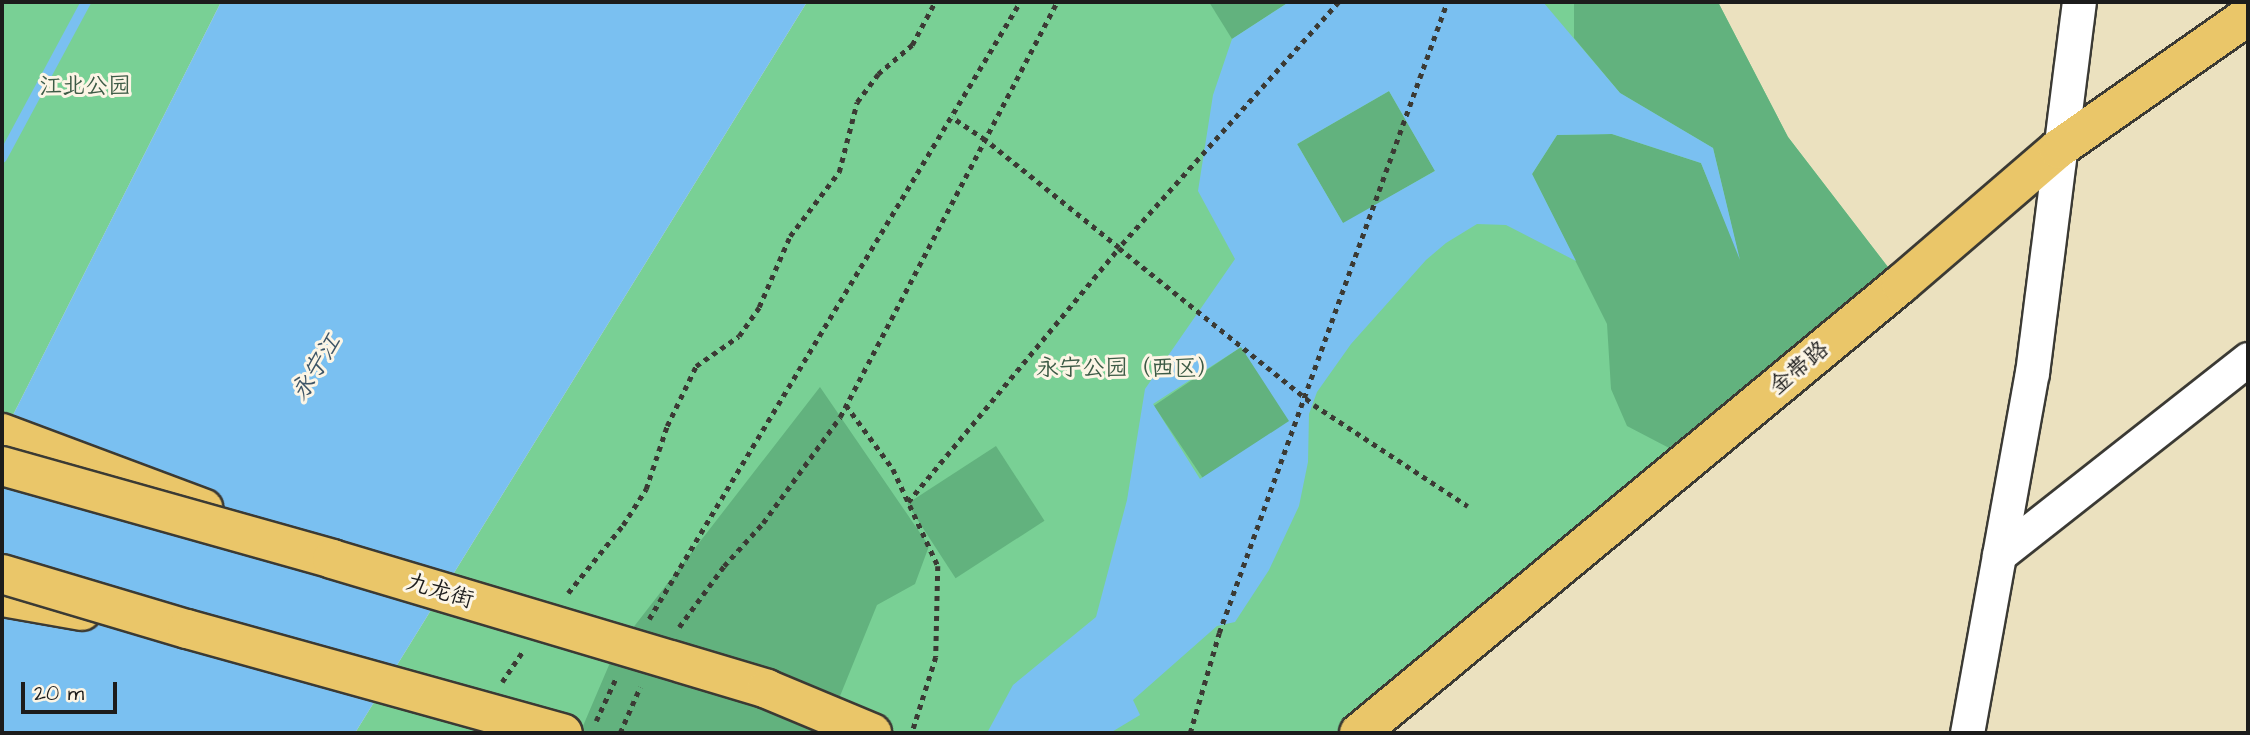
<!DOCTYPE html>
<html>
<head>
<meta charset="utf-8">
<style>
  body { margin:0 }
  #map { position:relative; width:2250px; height:735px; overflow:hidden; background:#ebe1bf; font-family:"Architects Daughter","LXGW WenKai TC",sans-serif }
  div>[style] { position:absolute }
  .green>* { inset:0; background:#79d095 }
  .forest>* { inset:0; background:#62b27e; transform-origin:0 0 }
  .water>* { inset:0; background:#7ac0f1 }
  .stream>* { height:10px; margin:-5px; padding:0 5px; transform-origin:5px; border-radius:5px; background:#7ac0f1 }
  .path>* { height:4.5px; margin-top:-2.25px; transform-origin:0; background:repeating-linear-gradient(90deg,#3b3a34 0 5px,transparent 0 10px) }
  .roads { filter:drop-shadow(2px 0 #3b3a34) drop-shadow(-2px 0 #3b3a34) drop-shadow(0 2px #3b3a34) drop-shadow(0 -2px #3b3a34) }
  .minor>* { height:33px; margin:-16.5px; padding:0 16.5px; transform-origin:16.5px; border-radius:16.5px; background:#fff }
  .major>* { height:38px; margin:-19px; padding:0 19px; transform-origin:19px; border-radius:19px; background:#eac669 }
  .bridges { filter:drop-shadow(2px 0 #3b3a34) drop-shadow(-2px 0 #3b3a34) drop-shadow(0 2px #3b3a34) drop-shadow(0 -2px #3b3a34) }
  .major-bridge>* { height:38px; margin:-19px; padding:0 19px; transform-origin:19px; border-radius:19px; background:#eac669 }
  span { translate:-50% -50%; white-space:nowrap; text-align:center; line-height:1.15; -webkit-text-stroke:6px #fcf5e5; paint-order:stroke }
  .park-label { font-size:23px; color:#3d5b46 }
  .street-label { font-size:23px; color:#1c1c1c }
  .water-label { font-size:24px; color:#3d5567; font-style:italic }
  .frame { position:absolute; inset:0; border:4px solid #1c1c1c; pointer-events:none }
  .scale { position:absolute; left:21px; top:682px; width:96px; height:32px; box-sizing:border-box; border:4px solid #1c1c1c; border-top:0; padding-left:9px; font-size:21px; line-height:24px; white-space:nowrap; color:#1c1c1c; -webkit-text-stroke:5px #fcf5e5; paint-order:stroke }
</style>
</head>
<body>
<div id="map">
  <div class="green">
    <div style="clip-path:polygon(2px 2px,221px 2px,2px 437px)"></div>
    <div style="clip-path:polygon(807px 2px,1718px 2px,1788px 137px,1901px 284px,1359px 733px,355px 733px)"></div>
  </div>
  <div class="forest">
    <div style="clip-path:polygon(1209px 2px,1289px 2px,1232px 39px)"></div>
    <div style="clip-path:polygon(1574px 2px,1718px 2px,1788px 137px,1901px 284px,1673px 450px,1627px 426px,1611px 389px,1607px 324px,1532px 174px,1557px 135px,1612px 134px,1701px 163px,1738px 253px,1713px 148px,1620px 93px,1574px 38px)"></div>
    <div style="left:1389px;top:91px;width:92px;height:106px;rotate:60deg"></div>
    <div style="left:1241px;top:347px;width:89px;height:105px;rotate:56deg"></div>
    <div style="clip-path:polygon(820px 387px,929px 546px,915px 584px,877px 605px,825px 733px,580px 733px,615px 651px)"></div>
    <div style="left:996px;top:446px;width:89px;height:106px;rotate:57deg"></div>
  </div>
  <div class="water">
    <div style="clip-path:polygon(221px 2px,807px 2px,355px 733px,2px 733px,2px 437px)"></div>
    <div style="clip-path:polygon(evenodd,1289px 2px,1543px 2px,1620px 93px,1713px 148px,1740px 260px,1701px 163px,1612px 134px,1557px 135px,1532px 174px,1576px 261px,1506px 225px,1477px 224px,1446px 243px,1426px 260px,1351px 344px,1317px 392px,1309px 414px,1308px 462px,1299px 506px,1269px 570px,1235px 622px,1217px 626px,1133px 700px,1140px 715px,1110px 733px,987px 733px,1013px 685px,1096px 617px,1127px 500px,1145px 389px,1235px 259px,1198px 191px,1213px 95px,1232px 39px,1289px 2px,1389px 91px,1435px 171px,1343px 223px,1297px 144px,1389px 91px,1289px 2px,1241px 347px,1289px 421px,1200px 479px,1153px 404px,1241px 347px)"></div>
  </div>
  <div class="stream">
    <div style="left:2px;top:158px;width:177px;rotate:-61.7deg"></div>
  </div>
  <div class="path">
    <div style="left:1339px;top:2px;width:330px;rotate:131.8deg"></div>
    <div style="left:1119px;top:248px;width:250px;rotate:38.8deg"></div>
    <div style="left:1314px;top:405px;width:184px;rotate:33.3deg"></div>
    <div style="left:846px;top:405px;width:79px;rotate:53.7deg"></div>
    <div style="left:893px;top:469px;width:107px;rotate:65.1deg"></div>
    <div style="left:938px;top:566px;width:91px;rotate:91.3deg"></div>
    <div style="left:936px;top:657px;width:80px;rotate:107.5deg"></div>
    <div style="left:908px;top:502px;width:330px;rotate:-50.3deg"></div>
    <div style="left:1119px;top:248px;width:172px;rotate:-141.1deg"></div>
    <div style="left:985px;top:140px;width:40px;rotate:-146deg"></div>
    <div style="left:568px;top:593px;width:87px;rotate:-51deg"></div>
    <div style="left:623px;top:525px;width:43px;rotate:-57.4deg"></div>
    <div style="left:646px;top:489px;width:66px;rotate:-71.6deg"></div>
    <div style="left:667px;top:426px;width:67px;rotate:-64.2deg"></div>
    <div style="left:696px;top:366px;width:52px;rotate:-34.9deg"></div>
    <div style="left:739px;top:336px;width:35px;rotate:-55deg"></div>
    <div style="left:759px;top:307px;width:77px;rotate:-66.4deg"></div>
    <div style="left:790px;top:236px;width:81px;rotate:-52.6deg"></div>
    <div style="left:839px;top:172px;width:72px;rotate:-75.6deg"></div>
    <div style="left:857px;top:102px;width:35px;rotate:-53deg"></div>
    <div style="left:878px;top:74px;width:45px;rotate:-40.5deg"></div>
    <div style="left:912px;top:45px;width:49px;rotate:-61.9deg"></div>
    <div style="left:649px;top:619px;width:720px;rotate:-58.98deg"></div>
    <div style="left:679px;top:627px;width:76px;rotate:-53.6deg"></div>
    <div style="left:724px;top:566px;width:58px;rotate:-47.8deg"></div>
    <div style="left:763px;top:523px;width:131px;rotate:-54deg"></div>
    <div style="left:840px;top:417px;width:468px;rotate:-62.4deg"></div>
    <div style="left:502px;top:682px;width:36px;rotate:-56deg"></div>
    <div style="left:596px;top:721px;width:47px;rotate:-65.1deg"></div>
    <div style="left:620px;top:733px;width:50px;rotate:-66.5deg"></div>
    <div style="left:1190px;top:733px;width:104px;rotate:-73.8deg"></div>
    <div style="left:1219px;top:633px;width:671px;rotate:-70.13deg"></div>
  </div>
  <div class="roads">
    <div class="minor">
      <div style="left:1999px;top:555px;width:317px;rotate:-38.2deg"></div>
      <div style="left:1967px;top:733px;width:366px;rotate:-79.8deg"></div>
      <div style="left:2032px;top:373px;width:374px;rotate:-82.8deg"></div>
    </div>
    <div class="major">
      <div style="left:2px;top:433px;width:215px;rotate:20.5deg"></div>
      <div style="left:2px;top:597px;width:81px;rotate:9.9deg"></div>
      <div style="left:1359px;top:733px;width:704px;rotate:-39.64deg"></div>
      <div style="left:1901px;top:284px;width:207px;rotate:-40.7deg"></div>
      <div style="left:2058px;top:149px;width:232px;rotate:-35deg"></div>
    </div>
  </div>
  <div class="bridges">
    <div class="major-bridge">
      <div style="left:2px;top:466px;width:343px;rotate:15.7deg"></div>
      <div style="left:332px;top:559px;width:454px;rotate:16.6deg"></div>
      <div style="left:767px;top:689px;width:114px;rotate:22.7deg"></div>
      <div style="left:2px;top:574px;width:193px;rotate:16.6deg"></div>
      <div style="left:187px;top:629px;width:390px;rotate:15.5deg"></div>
    </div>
  </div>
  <div class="park-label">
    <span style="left:85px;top:86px">江北公园</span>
    <span style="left:1128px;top:368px">永宁公园（西区）</span>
  </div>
  <div class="street-label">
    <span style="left:1799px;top:368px;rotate:-40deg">金带路</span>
    <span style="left:440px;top:591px;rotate:17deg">九龙街</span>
  </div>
  <div class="water-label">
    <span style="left:317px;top:368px;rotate:-58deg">永宁江</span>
  </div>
  <div class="frame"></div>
  <div class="scale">20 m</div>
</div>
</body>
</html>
